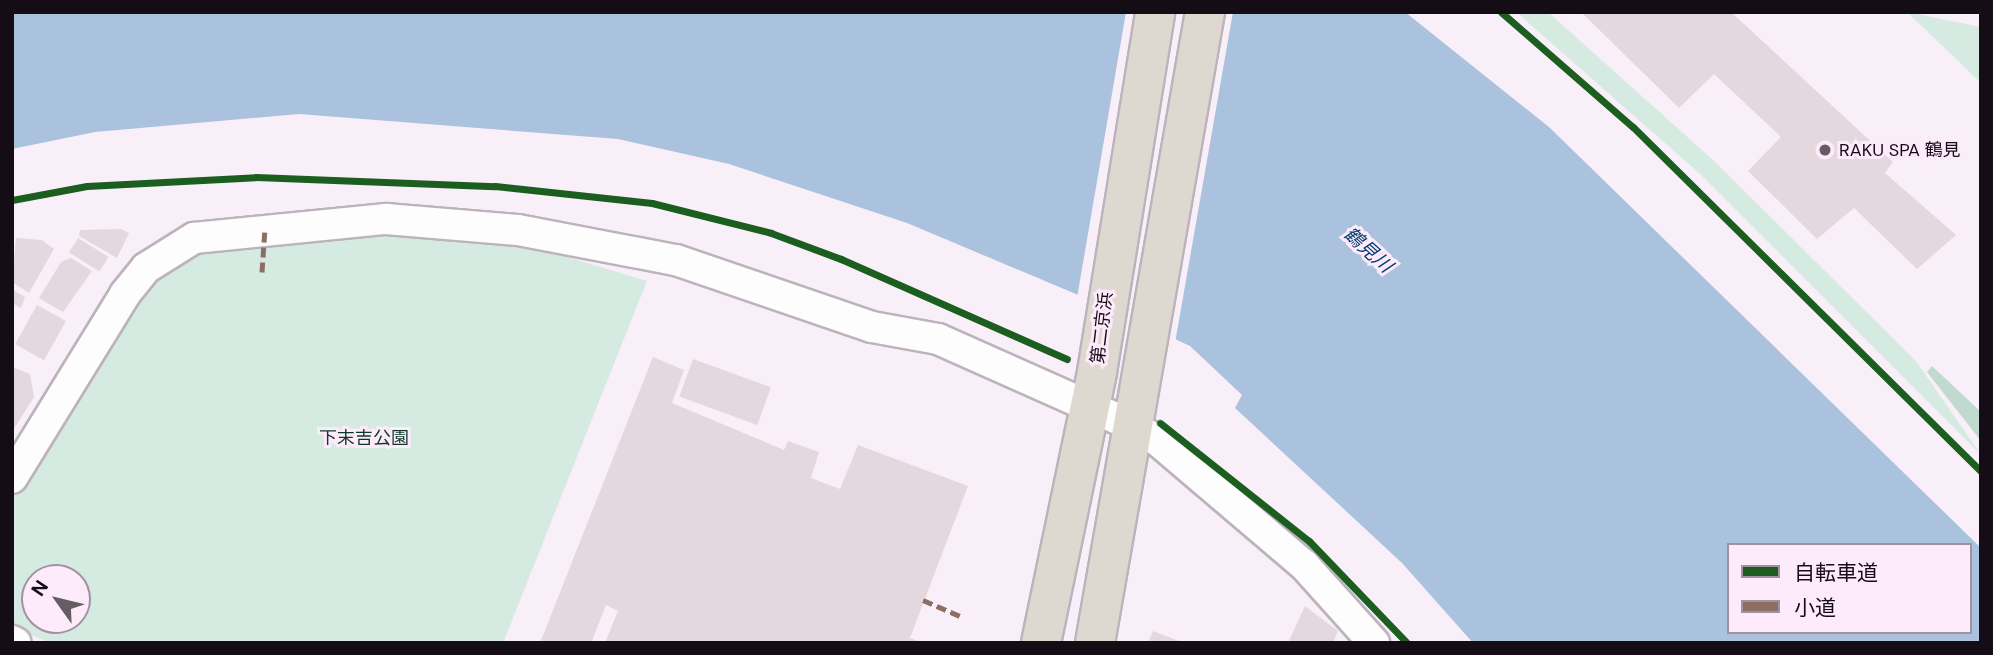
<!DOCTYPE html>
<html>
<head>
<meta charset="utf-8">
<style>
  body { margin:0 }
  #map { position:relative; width:1993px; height:655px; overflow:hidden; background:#f9eff8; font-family:"DM Sans","Noto Sans JP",sans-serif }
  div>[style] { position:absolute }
  .green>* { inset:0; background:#d5ebe1 }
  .forest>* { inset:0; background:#c1dacf }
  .water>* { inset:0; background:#abc2de }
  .pier>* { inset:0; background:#f9eff8 }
  .building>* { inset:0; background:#e3d8de; transform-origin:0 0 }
  .roads { filter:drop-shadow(2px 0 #bcb3bc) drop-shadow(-2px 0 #bcb3bc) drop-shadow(0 2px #bcb3bc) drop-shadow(0 -2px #bcb3bc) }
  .minor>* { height:30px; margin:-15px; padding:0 15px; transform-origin:15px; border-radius:15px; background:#fefdfe }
  .trunk>* { height:38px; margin:-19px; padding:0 19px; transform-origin:19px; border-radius:19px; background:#dfd8d0 }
  .quiet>* { height:5px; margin-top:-2.5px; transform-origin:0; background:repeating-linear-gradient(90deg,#8d6e63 0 10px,transparent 0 15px) }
  .cycleway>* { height:7px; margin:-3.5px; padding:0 3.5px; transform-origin:3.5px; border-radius:3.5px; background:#1b5e20 }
  .dots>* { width:19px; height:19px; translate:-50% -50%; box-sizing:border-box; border:4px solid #fdebfc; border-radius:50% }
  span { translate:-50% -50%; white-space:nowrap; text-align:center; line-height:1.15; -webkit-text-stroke:6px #fdebfc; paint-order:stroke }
  .poi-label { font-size:18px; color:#150d15 }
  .left { translate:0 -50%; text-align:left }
  .street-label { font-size:18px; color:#150d15 }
  .park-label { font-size:18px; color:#0d3928 }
  .water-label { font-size:19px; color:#023e6c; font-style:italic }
  .frame { position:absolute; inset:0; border:14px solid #150d15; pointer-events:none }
  .legend { position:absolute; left:1727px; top:543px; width:245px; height:91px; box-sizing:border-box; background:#fdebfc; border:2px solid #a092a0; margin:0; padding:9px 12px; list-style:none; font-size:21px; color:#150d15 }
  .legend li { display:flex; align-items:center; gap:14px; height:35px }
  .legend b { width:35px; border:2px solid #a092a0 }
  .north { position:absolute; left:21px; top:564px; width:70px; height:70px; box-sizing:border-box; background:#fdebfc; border:2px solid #a092a0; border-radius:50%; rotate:304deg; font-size:19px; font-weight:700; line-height:28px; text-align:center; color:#150d15 }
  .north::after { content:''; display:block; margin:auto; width:24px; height:32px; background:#655c64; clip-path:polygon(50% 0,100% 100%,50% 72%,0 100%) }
</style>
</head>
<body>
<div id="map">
  <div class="green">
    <div style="clip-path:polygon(1516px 12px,1548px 12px,1713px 160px,1916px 361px,1981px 455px,1699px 173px)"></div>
    <div style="clip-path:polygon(1907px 12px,1981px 27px,1981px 83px)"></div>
    <div style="clip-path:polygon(evenodd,386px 231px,511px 240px,647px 281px,503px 643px,52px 643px,12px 628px,12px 496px,154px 273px,198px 245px,386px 231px,35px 578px,77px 578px,77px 620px,35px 620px,35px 578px)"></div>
  </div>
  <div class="forest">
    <div style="clip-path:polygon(1932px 366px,1981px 412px,1981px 441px,1927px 372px)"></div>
  </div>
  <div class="water">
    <div style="clip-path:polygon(evenodd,12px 12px,1405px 12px,1549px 127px,1981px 548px,1981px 643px,1473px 643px,1402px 563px,1235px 408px,1242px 395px,1190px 346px,1083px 297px,907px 223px,729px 164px,618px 139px,299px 114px,95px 132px,12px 149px,12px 12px,1729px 545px,1970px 545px,1970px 632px,1729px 632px,1729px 545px)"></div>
  </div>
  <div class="pier">
    <div style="clip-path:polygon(1126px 12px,1233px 12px,1175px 343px,1077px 298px)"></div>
  </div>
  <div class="building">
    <div style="clip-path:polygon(1581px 12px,1731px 12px,1893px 162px,1885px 173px,1956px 235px,1917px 269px,1854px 208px,1817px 239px,1748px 171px,1781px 137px,1714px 74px,1679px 108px)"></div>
    <div style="clip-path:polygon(121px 229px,129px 233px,117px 258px,79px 236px,80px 230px)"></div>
    <div style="clip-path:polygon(16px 238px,42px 240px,54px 249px,29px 293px,12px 282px)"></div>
    <div style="left:78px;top:238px;width:36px;height:17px;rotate:32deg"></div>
    <div style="clip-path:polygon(71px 258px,92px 271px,63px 312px,39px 298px,61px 262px)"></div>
    <div style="clip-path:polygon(12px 289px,25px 297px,21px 308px,12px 303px)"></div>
    <div style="left:37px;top:305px;width:33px;height:45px;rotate:29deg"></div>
    <div style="clip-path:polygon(653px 357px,684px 370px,672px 403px,784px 450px,788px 441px,819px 452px,811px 478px,840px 489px,858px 445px,968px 486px,910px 638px,923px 643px,605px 643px,618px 611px,606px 605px,591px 643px,540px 643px)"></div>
    <div style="left:693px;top:359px;width:83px;height:40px;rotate:20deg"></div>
    <div style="clip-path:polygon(12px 367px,30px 374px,34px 397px,12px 432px)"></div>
    <div style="clip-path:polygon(1305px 606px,1338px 631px,1333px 643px,1288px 643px)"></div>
    <div style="clip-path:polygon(1153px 631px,1184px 643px,1148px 643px)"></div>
  </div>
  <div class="roads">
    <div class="minor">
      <div style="left:12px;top:478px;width:216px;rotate:-58.4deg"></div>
      <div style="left:125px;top:294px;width:33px;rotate:-51deg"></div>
      <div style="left:146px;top:268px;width:57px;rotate:-32deg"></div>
      <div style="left:194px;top:238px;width:193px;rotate:-5.7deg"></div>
      <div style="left:386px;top:219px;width:132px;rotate:4.8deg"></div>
      <div style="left:518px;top:230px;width:161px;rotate:10.8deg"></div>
      <div style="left:676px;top:260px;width:207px;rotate:18.9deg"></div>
      <div style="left:872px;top:327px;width:67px;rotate:10.3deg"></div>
      <div style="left:938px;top:339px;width:209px;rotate:24deg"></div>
      <div style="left:1129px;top:424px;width:32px;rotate:30deg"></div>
      <div style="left:1157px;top:440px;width:193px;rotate:40.4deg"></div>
      <div style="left:1304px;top:565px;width:105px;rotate:48.1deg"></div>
      <div style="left:12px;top:641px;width:4px;rotate:27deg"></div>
    </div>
    <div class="trunk">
      <div style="left:1041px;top:643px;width:277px;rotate:-78.3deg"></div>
      <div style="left:1097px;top:372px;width:365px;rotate:-80.8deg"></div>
      <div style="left:1095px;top:643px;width:641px;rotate:-80.11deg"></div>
    </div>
  </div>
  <div class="quiet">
    <div style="left:262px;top:272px;width:44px;rotate:-86.1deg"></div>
    <div style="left:923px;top:600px;width:40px;rotate:23.4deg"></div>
  </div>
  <div class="cycleway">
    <div style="left:1501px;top:12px;width:175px;rotate:41.1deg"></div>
    <div style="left:1633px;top:127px;width:489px;rotate:44.7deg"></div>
    <div style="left:12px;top:200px;width:76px;rotate:-10.6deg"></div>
    <div style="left:87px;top:186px;width:169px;rotate:-3deg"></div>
    <div style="left:256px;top:177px;width:239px;rotate:2.2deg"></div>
    <div style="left:495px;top:186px;width:158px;rotate:6.2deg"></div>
    <div style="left:652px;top:203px;width:123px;rotate:14.1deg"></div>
    <div style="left:771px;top:233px;width:75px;rotate:20.4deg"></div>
    <div style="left:841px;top:259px;width:247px;rotate:23.9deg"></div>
    <div style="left:1160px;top:423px;width:190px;rotate:38.4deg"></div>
    <div style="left:1309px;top:541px;width:141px;rotate:46.1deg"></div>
  </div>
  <div class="dots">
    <div style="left:1825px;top:150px;background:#655c64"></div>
  </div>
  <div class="poi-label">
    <span class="left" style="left:1839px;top:150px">RAKU SPA 鶴見</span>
  </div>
  <div class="street-label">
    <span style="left:1102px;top:328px;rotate:-83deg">第二京浜</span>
  </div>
  <div class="park-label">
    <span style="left:364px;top:438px">下末吉公園</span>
  </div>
  <div class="water-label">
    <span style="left:1368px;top:250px;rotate:42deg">鶴見川</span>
  </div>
  <div class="frame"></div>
  <ul class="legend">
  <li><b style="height:9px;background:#1b5e20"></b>自転車道</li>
  <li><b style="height:9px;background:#8d6e63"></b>小道</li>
  </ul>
  <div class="north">N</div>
</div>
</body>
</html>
